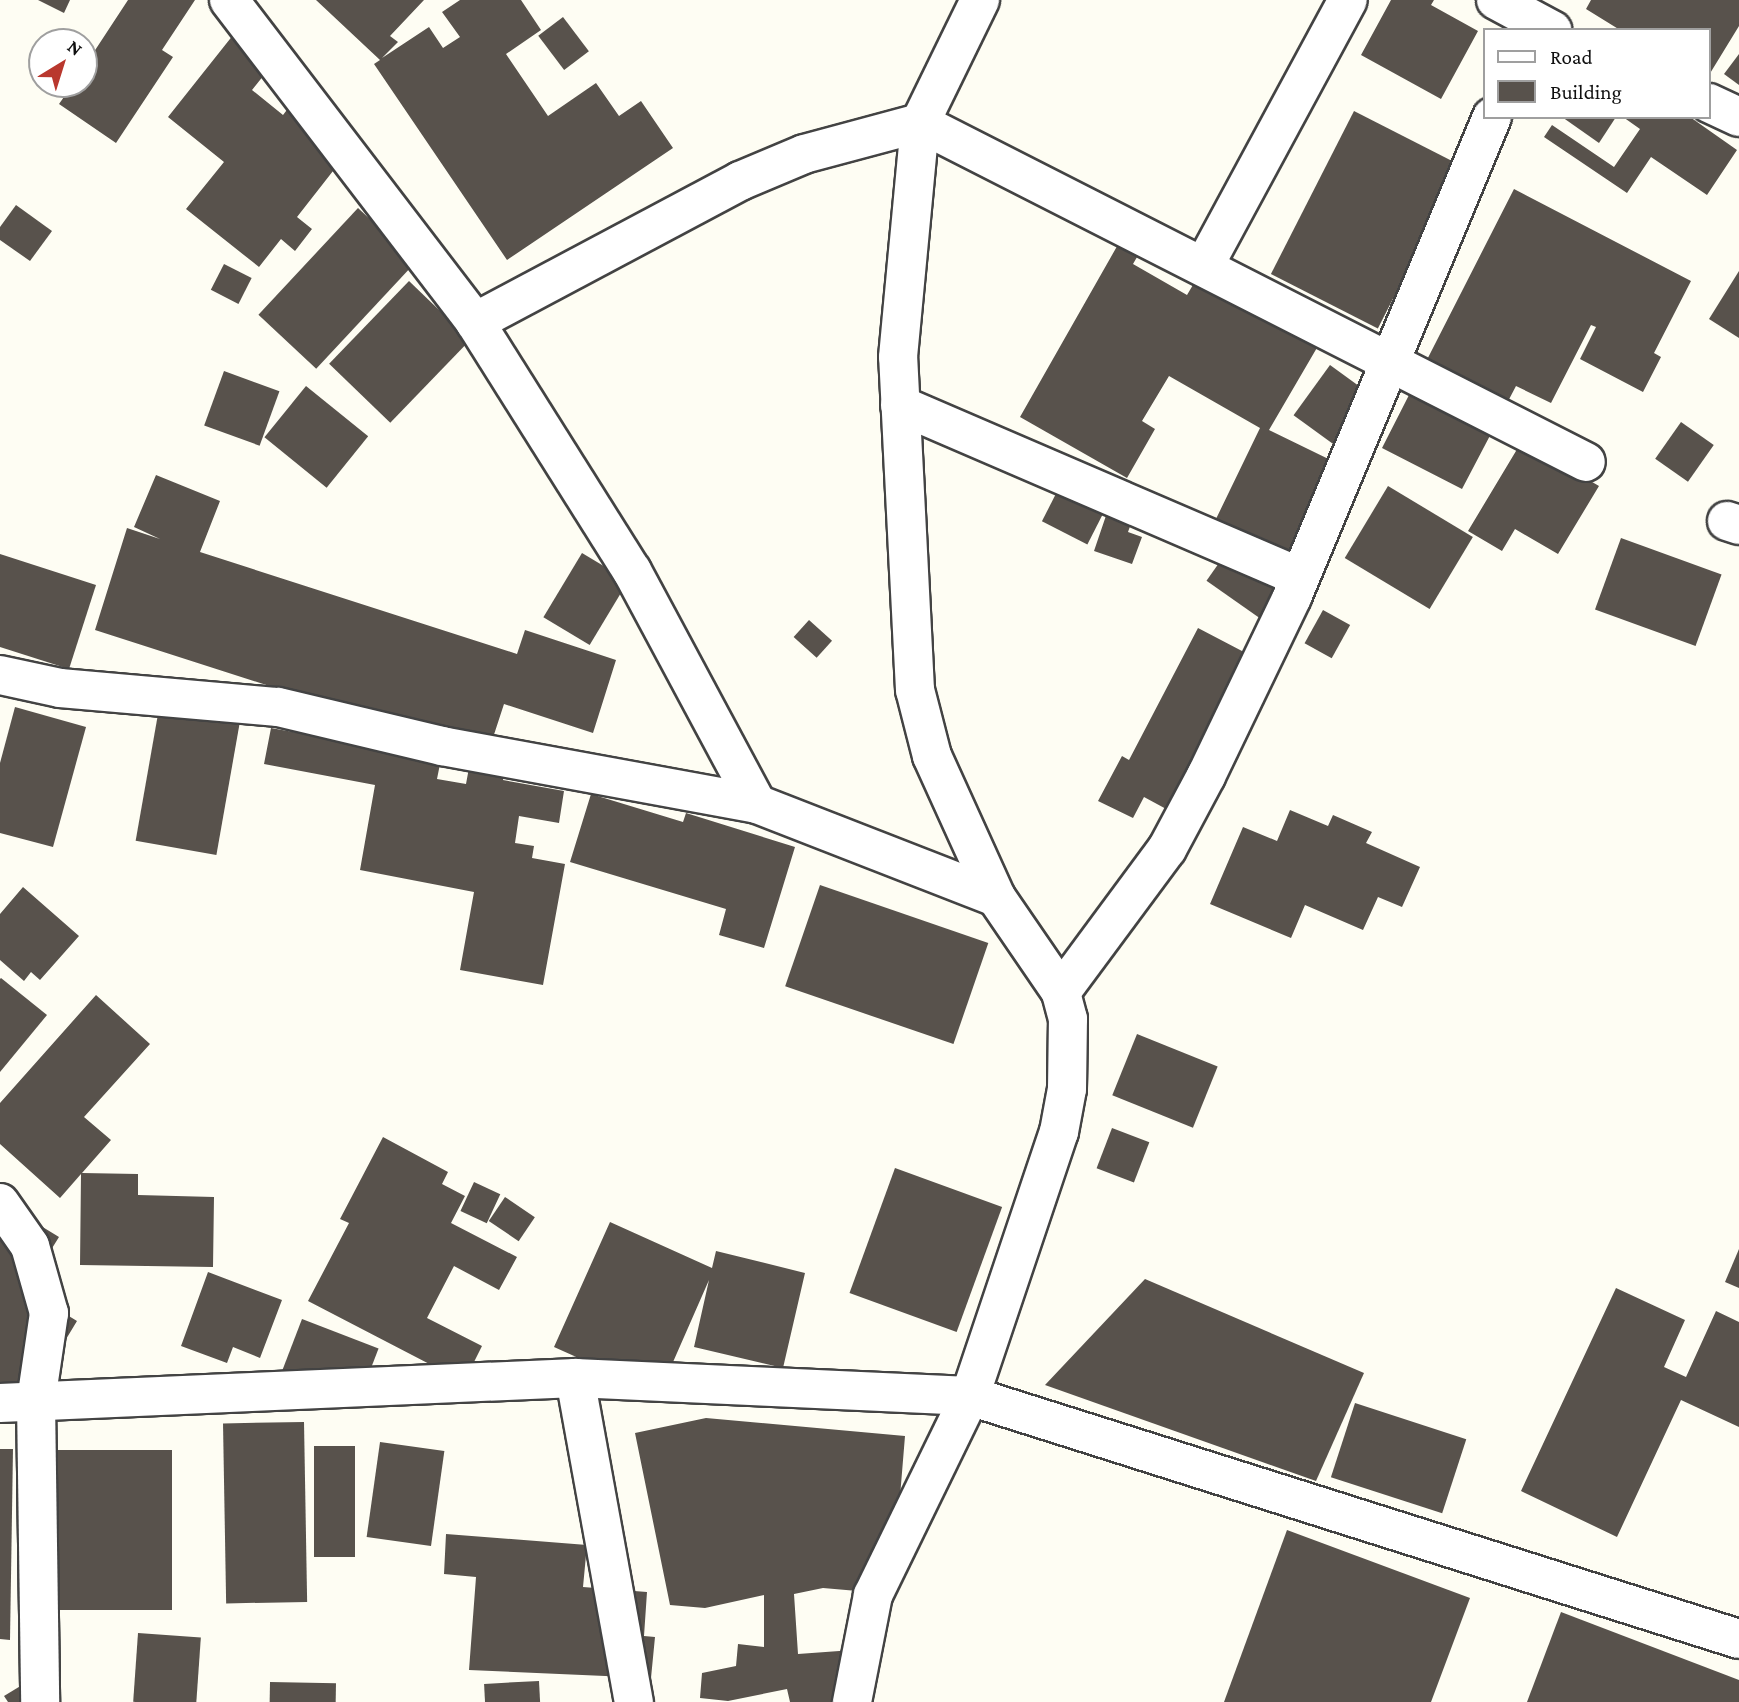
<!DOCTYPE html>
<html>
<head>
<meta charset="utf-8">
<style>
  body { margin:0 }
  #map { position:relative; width:1739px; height:1702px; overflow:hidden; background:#fefdf3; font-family:"Crimson Pro",serif }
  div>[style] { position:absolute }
  .building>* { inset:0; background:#58524c; transform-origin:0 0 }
  .roads { filter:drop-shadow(2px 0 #434343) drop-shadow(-2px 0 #434343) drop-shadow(0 2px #434343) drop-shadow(0 -2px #434343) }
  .minor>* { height:38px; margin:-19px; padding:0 19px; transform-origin:19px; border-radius:19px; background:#fff }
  span { translate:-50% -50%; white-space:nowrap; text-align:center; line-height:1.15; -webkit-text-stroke:7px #fff; paint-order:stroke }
  .legend { position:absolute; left:1483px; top:28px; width:228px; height:91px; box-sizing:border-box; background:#fff; border:2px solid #9f9f9f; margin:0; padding:9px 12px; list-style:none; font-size:21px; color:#101010 }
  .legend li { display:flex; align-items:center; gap:14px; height:35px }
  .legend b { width:35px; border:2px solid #9f9f9f }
  .north { position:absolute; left:28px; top:28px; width:70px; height:70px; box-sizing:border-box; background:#fff; border:2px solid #9f9f9f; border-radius:50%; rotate:38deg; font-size:19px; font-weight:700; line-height:28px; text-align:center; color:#101010 }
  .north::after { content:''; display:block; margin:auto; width:24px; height:32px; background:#b9382e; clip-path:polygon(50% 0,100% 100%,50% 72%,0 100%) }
</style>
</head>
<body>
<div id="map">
  <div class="building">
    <div style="clip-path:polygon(38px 0,70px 0,64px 13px)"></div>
    <div style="clip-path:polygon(128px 0,195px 0,162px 50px,173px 57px,116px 143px,59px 104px,73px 84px,84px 84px,84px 67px)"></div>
    <div style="clip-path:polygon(316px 0,424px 0,390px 36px,398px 42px,382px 58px,429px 27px,443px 48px,460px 37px,442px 12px,460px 0,521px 0,541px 30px,506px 54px,548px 116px,596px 83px,619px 116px,641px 101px,673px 148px,507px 260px,374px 64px,380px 60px)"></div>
    <div style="clip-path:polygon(1391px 0,1434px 0,1431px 5px,1478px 31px,1441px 99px,1361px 55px)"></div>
    <div style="clip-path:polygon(1591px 0,1739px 0,1739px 26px,1709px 75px,1709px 30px,1620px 30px,1586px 9px)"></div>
    <div style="clip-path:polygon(249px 15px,288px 45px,252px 90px,283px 115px,293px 102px,351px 148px,297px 217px,312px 229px,295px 251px,281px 239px,259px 267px,186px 209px,224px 162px,168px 117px)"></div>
    <div style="left:563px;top:17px;width:43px;height:31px;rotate:53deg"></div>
    <div style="clip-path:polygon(1739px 54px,1739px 85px,1724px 74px)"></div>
    <div style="left:1354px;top:111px;width:120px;height:183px;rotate:27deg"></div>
    <div style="clip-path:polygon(1562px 117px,1616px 117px,1599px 143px)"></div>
    <div style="clip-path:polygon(1623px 117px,1690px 117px,1737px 150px,1707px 195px,1651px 157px,1627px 193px,1544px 137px,1552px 125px,1614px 167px,1640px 129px)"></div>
    <div style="clip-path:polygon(1514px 189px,1691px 281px,1654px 353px,1661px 357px,1643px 392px,1580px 359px,1596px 327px,1591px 325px,1551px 403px,1516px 386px,1462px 489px,1382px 448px)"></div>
    <div style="clip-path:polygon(16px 205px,52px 231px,30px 261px,0 240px,0 227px)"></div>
    <div style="left:358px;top:208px;width:79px;height:146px;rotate:43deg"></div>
    <div style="clip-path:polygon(1124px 234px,1144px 245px,1133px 264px,1187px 295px,1200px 273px,1318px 346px,1269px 430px,1349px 469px,1303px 564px,1215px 521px,1260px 428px,1169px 376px,1142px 421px,1155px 429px,1127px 478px,1020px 417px)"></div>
    <div style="left:224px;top:264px;width:31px;height:29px;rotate:27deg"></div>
    <div style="clip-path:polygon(1739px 271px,1739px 338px,1709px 319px)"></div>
    <div style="left:409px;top:281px;width:85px;height:115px;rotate:44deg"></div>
    <div style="left:1330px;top:365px;width:57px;height:62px;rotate:36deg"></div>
    <div style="left:224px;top:371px;width:59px;height:58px;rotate:20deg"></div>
    <div style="left:306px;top:386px;width:80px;height:66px;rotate:39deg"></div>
    <div style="left:1681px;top:422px;width:40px;height:45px;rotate:35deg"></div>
    <div style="clip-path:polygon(1522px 441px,1599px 486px,1558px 554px,1515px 529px,1502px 551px,1468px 531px)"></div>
    <div style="left:1066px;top:474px;width:51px;height:53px;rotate:27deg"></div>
    <div style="clip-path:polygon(156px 475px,220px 501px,200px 552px,517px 654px,525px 630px,616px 660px,593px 733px,504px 704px,487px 756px,95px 630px,127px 528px,160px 539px,134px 527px)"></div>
    <div style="left:1388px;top:486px;width:99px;height:84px;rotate:31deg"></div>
    <div style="clip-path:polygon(1113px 495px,1138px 504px,1128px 532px,1142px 537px,1132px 564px,1094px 551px)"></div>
    <div style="left:1621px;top:538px;width:107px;height:76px;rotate:20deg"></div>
    <div style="left:582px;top:553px;width:54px;height:75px;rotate:31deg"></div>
    <div style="left:1226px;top:553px;width:81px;height:34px;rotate:35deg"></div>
    <div style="clip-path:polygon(0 554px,96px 585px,69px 669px,0 647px)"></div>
    <div style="left:1323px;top:610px;width:31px;height:38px;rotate:29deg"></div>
    <div style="left:809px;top:620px;width:31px;height:23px;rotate:42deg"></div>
    <div style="clip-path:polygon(1198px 628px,1263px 662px,1181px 817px,1144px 797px,1133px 818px,1098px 801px,1122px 756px,1129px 760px)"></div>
    <div style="left:161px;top:697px;width:82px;height:146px;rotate:10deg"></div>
    <div style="clip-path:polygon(15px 707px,86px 727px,53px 847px,0 833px,0 763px)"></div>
    <div style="clip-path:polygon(271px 728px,441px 759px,437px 779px,466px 784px,471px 757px,506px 764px,503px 780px,564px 791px,559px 823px,519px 816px,515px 843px,534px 846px,532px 858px,565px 864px,543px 985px,460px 970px,474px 892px,360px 870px,375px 785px,264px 764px)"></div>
    <div style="clip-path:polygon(591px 794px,683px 822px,686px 813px,795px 847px,764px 948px,719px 935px,726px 909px,570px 862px)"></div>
    <div style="clip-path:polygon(1290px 810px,1328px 826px,1333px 815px,1372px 832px,1366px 843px,1420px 867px,1402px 907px,1378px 897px,1363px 930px,1305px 905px,1291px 938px,1210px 904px,1243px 827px,1277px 841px)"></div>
    <div style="left:820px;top:885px;width:178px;height:107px;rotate:19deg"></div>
    <div style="clip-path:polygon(23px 887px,79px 936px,40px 980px,31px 972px,24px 981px,0 960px,0 914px)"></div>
    <div style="clip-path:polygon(1px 978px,47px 1015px,0 1072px,0 979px)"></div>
    <div style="clip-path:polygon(96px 995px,150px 1044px,84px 1117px,111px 1140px,82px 1173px,138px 1174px,138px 1195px,214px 1197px,213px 1267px,80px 1265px,81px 1174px,60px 1198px,0 1144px,0 1103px)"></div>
    <div style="left:1137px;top:1034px;width:87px;height:66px;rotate:22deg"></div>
    <div style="left:1112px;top:1128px;width:40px;height:43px;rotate:21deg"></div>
    <div style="clip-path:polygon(383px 1137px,448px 1172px,442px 1184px,465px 1196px,451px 1223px,517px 1257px,499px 1290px,454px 1266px,427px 1318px,482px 1346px,464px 1382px,308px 1301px,349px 1223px,340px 1219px)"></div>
    <div style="left:895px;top:1168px;width:114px;height:133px;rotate:20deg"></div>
    <div style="left:474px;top:1182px;width:29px;height:32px;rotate:25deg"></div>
    <div style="left:505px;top:1197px;width:36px;height:29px;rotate:34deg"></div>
    <div style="clip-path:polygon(0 1201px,59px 1237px,26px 1290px,77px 1321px,19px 1417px,0 1405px)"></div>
    <div style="clip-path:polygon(610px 1222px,712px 1268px,716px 1251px,805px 1273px,783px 1368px,694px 1347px,709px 1280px,659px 1394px,554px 1347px)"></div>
    <div style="clip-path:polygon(1739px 1249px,1739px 1288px,1725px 1282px)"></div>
    <div style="clip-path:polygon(208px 1272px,282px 1300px,260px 1358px,233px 1347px,227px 1363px,181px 1346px)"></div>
    <div style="clip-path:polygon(1145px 1279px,1364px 1373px,1316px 1481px,1045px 1385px)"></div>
    <div style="clip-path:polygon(1616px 1288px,1685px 1320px,1664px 1367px,1686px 1377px,1716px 1311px,1739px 1322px,1739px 1427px,1681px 1400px,1617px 1537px,1521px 1491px)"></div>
    <div style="left:302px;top:1319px;width:82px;height:58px;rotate:21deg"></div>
    <div style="left:1355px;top:1403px;width:117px;height:78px;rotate:18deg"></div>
    <div style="clip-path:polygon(706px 1418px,905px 1436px,892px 1594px,823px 1588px,794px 1594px,798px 1654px,853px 1650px,849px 1702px,790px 1702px,787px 1689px,728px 1701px,700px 1698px,702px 1673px,736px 1666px,738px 1644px,764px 1647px,764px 1595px,705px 1608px,670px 1605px,635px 1433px)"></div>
    <div style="left:304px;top:1422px;width:180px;height:81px;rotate:89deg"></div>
    <div style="left:380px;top:1442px;width:65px;height:96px;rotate:8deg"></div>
    <div style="left:314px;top:1446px;width:41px;height:111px"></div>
    <div style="clip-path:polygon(0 1449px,13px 1449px,10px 1640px,0 1639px)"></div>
    <div style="left:51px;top:1450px;width:121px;height:160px"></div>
    <div style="clip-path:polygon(1287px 1530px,1470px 1598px,1431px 1702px,1224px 1702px)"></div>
    <div style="clip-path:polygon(446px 1534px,587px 1545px,583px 1587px,647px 1592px,644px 1636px,655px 1637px,651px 1678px,469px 1670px,476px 1577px,444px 1574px)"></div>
    <div style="clip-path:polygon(1561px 1612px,1739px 1680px,1739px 1702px,1527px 1702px)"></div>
    <div style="left:138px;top:1633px;width:63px;height:69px;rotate:4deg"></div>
    <div style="clip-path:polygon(32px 1679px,46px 1702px,8px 1702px,4px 1696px)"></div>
    <div style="left:539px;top:1681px;width:21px;height:55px;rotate:87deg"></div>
    <div style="left:270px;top:1682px;width:66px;height:20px;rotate:1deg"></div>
  </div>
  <div class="roads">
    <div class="minor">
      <div style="left:229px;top:0;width:405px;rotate:52.6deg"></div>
      <div style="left:475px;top:322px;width:294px;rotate:57.8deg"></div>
      <div style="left:632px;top:571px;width:264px;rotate:61.8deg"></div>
      <div style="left:1496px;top:0;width:64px;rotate:28.2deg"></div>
      <div style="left:1709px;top:103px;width:33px;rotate:25deg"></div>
      <div style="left:1204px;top:266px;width:302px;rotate:-61.6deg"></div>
      <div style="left:475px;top:322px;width:300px;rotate:-28deg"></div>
      <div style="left:740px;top:181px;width:69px;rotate:-22.9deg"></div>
      <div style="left:804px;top:154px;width:120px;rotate:-15deg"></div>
      <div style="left:920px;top:123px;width:747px;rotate:26.98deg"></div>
      <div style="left:900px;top:405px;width:435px;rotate:23.3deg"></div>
      <div style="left:1727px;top:521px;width:13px;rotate:18deg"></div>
      <div style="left:0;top:675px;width:61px;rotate:12.2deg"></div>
      <div style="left:60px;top:688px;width:219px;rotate:5deg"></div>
      <div style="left:278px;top:707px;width:169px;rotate:13.4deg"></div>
      <div style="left:442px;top:746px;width:320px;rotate:10.4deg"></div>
      <div style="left:757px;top:804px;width:256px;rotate:21.3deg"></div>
      <div style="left:1061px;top:992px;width:178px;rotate:-53.5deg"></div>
      <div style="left:1167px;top:849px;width:83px;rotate:-61.9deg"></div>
      <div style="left:1206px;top:776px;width:199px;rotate:-64.3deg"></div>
      <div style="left:1292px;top:597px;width:520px;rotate:-67.38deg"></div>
      <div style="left:0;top:1203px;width:52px;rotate:55.1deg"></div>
      <div style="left:30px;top:1246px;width:70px;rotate:74.2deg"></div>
      <div style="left:49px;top:1313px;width:89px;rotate:98.4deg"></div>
      <div style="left:36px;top:1401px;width:301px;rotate:89.2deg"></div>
      <div style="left:575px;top:1378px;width:329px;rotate:79.7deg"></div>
      <div style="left:0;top:1403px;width:576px;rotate:-2.49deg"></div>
      <div style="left:575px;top:1378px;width:395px;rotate:2.6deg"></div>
      <div style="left:970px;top:1396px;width:806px;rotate:17.54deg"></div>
      <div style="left:852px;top:1702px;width:109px;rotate:-78.9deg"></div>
      <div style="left:873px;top:1595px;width:221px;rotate:-64deg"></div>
      <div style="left:970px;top:1396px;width:279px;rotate:-71.4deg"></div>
      <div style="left:1059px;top:1132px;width:44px;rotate:-79.5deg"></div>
      <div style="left:1067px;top:1089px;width:70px;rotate:-89.2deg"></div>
      <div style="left:1068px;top:1019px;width:28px;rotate:-105deg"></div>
      <div style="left:1061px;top:992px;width:115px;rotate:-124.4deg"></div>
      <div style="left:996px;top:897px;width:155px;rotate:-114.4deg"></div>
      <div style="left:932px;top:756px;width:68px;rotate:-104.4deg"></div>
      <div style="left:915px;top:690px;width:333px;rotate:-92.9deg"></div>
      <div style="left:898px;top:357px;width:235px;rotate:-84.6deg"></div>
      <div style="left:920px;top:123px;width:137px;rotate:-64deg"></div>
    </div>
  </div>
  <ul class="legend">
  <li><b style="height:9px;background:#fff"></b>Road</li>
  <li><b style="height:19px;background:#58524c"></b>Building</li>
  </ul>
  <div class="north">N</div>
</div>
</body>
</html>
